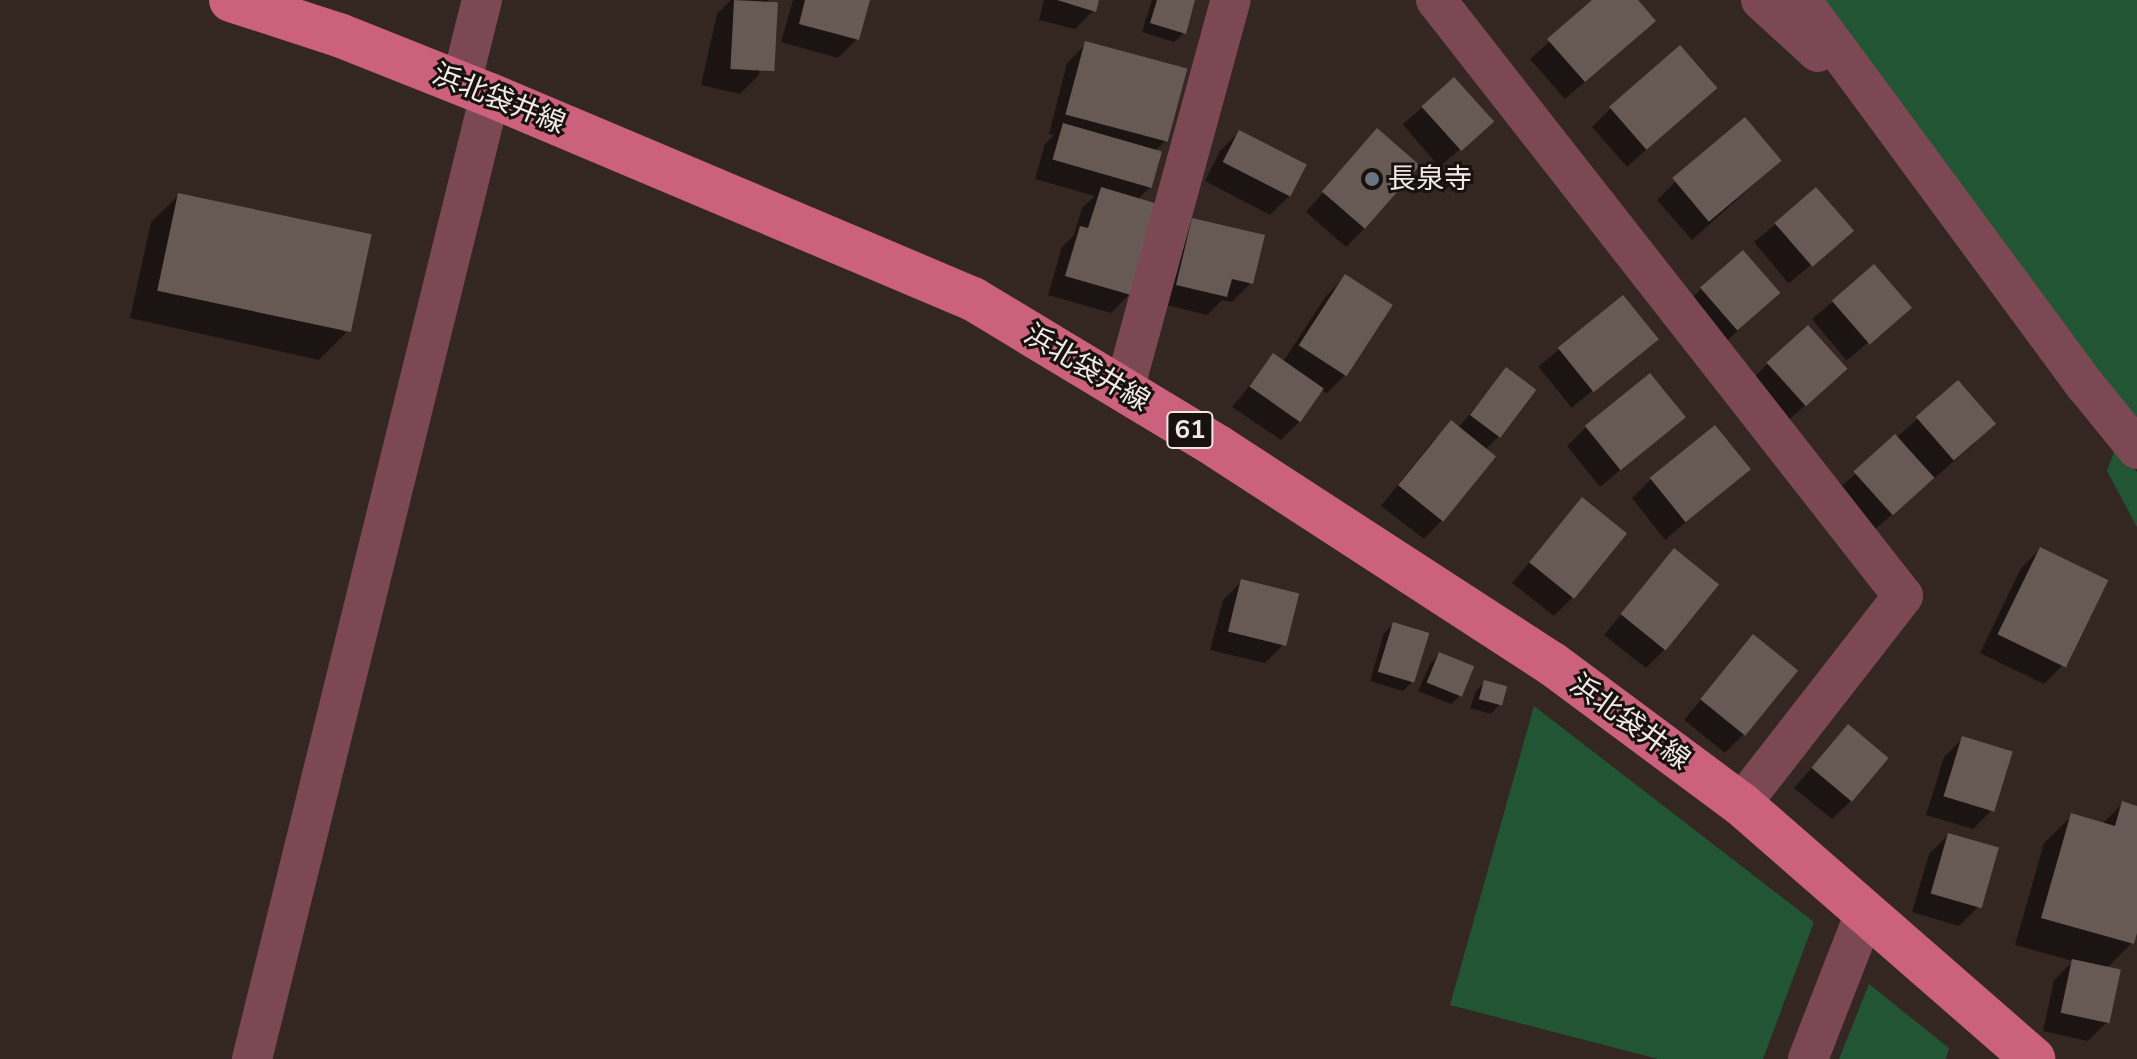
<!DOCTYPE html>
<html>
<head>
<meta charset="utf-8">
<style>
  body { margin:0 }
  #map { position:relative; width:2137px; height:1059px; overflow:hidden; background:#342722; font-family:"Nunito Sans","Noto Sans JP",sans-serif }
  div>[style] { position:absolute }
  .green>* { inset:0; background:#215534 }
  .shadow>* { inset:0; background:#0007; transform-origin:0 0 }
  .building>* { inset:0; background:#675953; transform-origin:0 0 }
  .street>* { height:40px; margin:-20px; padding:0 20px; transform-origin:20px; border-radius:20px; background:#7c4854 }
  .primary>* { height:44px; margin:-22px; padding:0 22px; transform-origin:22px; border-radius:22px; background:#cb617b }
  .dots>* { width:22px; height:22px; translate:-50% -50%; box-sizing:border-box; border:4px solid #17120f; border-radius:50% }
  span { translate:-50% -50%; white-space:nowrap; text-align:center; line-height:1.15; -webkit-text-stroke:6px #17120f; paint-order:stroke }
  .shield-label span { padding:2px 6px; background:#17120f; border:2px solid; border-radius:6px; -webkit-text-stroke-width:0 }
  .shield-label { font-size:26px; color:#f2e9e6; font-weight:700 }
  .street-label { font-size:28px; color:#f2e9e6 }
  .poi-label { font-size:28px; color:#f2e9e6 }
  .left { translate:0 -50%; text-align:left }
</style>
</head>
<body>
<div id="map">
  <div class="green">
    <div style="clip-path:polygon(1803px 0,2137px 0,2137px 449px)"></div>
    <div style="clip-path:polygon(2116px 447px,2137px 472px,2137px 527px,2107px 471px)"></div>
    <div style="clip-path:polygon(1534px 706px,1814px 922px,1763px 1059px,1658px 1059px,1450px 1005px)"></div>
    <div style="clip-path:polygon(1869px 984px,1949px 1048px,1946px 1059px,1839px 1059px)"></div>
  </div>
  <div class="shadow">
    <div style="clip-path:polygon(731px 0,768px 0,759px 75px,740px 94px,701px 85px,717px 14px)"></div>
    <div style="clip-path:polygon(793px 0,868px 0,857px 39px,838px 58px,781px 42px)"></div>
    <div style="clip-path:polygon(1044px 0,1097px 0,1094px 10px,1075px 29px,1039px 20px)"></div>
    <div style="clip-path:polygon(1152px 0,1193px 0,1184px 33px,1174px 42px,1142px 32px)"></div>
    <div style="clip-path:polygon(1595px 0,1635px 0,1634px 39px,1565px 99px,1530px 59px)"></div>
    <div style="clip-path:polygon(1086px 44px,1166px 140px,1155px 151px,1150px 187px,1137px 200px,1130px 294px,1111px 313px,1048px 295px,1062px 247px,1074px 235px,1082px 208px,1095px 196px,1035px 179px,1045px 144px,1054px 135px,1049px 134px,1067px 63px)"></div>
    <div style="left:1454px;top:80px;width:56px;height:68px;rotate:49deg"></div>
    <div style="clip-path:polygon(1715px 88px,1627px 167px,1592px 127px,1611px 108px)"></div>
    <div style="clip-path:polygon(1377px 131px,1365px 228px,1346px 247px,1306px 212px)"></div>
    <div style="clip-path:polygon(1239px 132px,1289px 196px,1270px 215px,1205px 181px,1220px 151px)"></div>
    <div style="clip-path:polygon(1780px 161px,1692px 240px,1657px 200px,1676px 181px)"></div>
    <div style="left:1816px;top:190px;width:54px;height:81px;rotate:50deg"></div>
    <div style="clip-path:polygon(179px 195px,346px 333px,319px 360px,130px 318px,151px 222px)"></div>
    <div style="clip-path:polygon(1193px 220px,1251px 283px,1232px 302px,1222px 300px,1207px 315px,1158px 303px,1174px 239px)"></div>
    <div style="left:1874px;top:267px;width:54px;height:81px;rotate:50deg"></div>
    <div style="clip-path:polygon(1345px 277px,1346px 374px,1327px 393px,1321px 390px,1300px 421px,1281px 440px,1232px 407px,1274px 356px,1283px 362px,1326px 296px)"></div>
    <div style="clip-path:polygon(1702px 288px,1778px 293px,1719px 348px,1683px 307px)"></div>
    <div style="left:1623px;top:298px;width:53px;height:109px;rotate:51deg"></div>
    <div style="clip-path:polygon(1768px 363px,1825px 388px,1785px 423px,1749px 382px)"></div>
    <div style="clip-path:polygon(1506px 370px,1499px 436px,1485px 450px,1442px 520px,1424px 539px,1381px 506px,1432px 442px,1451px 423px,1458px 428px)"></div>
    <div style="clip-path:polygon(1958px 383px,1975px 443px,1872px 532px,1836px 491px)"></div>
    <div style="clip-path:polygon(1683px 417px,1600px 487px,1567px 446px,1586px 427px)"></div>
    <div style="clip-path:polygon(1748px 469px,1665px 540px,1632px 498px,1651px 479px)"></div>
    <div style="clip-path:polygon(1582px 500px,1572px 598px,1554px 616px,1512px 583px)"></div>
    <div style="clip-path:polygon(2040px 549px,2105px 581px,2063px 665px,2044px 684px,1980px 653px,2021px 568px)"></div>
    <div style="clip-path:polygon(1674px 551px,1665px 649px,1646px 668px,1604px 635px)"></div>
    <div style="clip-path:polygon(1242px 581px,1284px 644px,1265px 663px,1210px 650px,1223px 600px)"></div>
    <div style="clip-path:polygon(1394px 624px,1412px 682px,1403px 691px,1370px 681px,1384px 633px)"></div>
    <div style="clip-path:polygon(1753px 637px,1744px 734px,1725px 753px,1684px 720px)"></div>
    <div style="clip-path:polygon(1439px 654px,1461px 695px,1451px 704px,1418px 691px,1430px 664px)"></div>
    <div style="clip-path:polygon(1485px 682px,1500px 704px,1491px 714px,1470px 708px,1476px 691px)"></div>
    <div style="clip-path:polygon(1848px 726px,1851px 801px,1832px 819px,1794px 788px)"></div>
    <div style="clip-path:polygon(1963px 738px,1992px 810px,1973px 829px,1926px 815px,1944px 757px)"></div>
    <div style="clip-path:polygon(2122px 804px,2137px 808px,2137px 926px,2132px 943px,2107px 968px,2107px 1022px,2088px 1041px,2043px 1031px,2054px 980px,2073px 961px,2015px 945px,2044px 843px,2072px 816px,2102px 824px)"></div>
    <div style="clip-path:polygon(1948px 835px,1978px 907px,1959px 926px,1912px 912px,1929px 854px)"></div>
  </div>
  <div class="building">
    <div style="left:734px;top:0;width:44px;height:69px;rotate:3deg"></div>
    <div style="clip-path:polygon(805px 0,870px 0,859px 40px,799px 24px)"></div>
    <div style="clip-path:polygon(1057px 0,1099px 0,1096px 12px)"></div>
    <div style="clip-path:polygon(1157px 0,1195px 0,1186px 34px,1150px 23px)"></div>
    <div style="clip-path:polygon(1592px 0,1638px 0,1656px 21px,1585px 82px,1547px 39px)"></div>
    <div style="left:1085px;top:41px;width:106px;height:76px;rotate:15deg"></div>
    <div style="left:1680px;top:45px;width:57px;height:94px;rotate:49deg"></div>
    <div style="left:1454px;top:77px;width:60px;height:44px;rotate:48deg"></div>
    <div style="left:1745px;top:117px;width:57px;height:95px;rotate:50deg"></div>
    <div style="left:1063px;top:123px;width:103px;height:38px;rotate:16deg"></div>
    <div style="left:1377px;top:128px;width:57px;height:84px;rotate:41deg"></div>
    <div style="left:1239px;top:130px;width:76px;height:36px;rotate:27deg"></div>
    <div style="clip-path:polygon(1101px 187px,1158px 204px,1131px 295px,1065px 276px,1080px 226px,1088px 228px)"></div>
    <div style="left:1816px;top:187px;width:58px;height:55px;rotate:49deg"></div>
    <div style="left:178px;top:193px;width:198px;height:100px;rotate:12deg"></div>
    <div style="clip-path:polygon(1192px 218px,1265px 235px,1253px 284px,1232px 279px,1227px 297px,1176px 285px)"></div>
    <div style="left:1743px;top:250px;width:57px;height:57px;rotate:49deg"></div>
    <div style="left:1874px;top:264px;width:58px;height:56px;rotate:49deg"></div>
    <div style="left:1345px;top:274px;width:57px;height:85px;rotate:33deg"></div>
    <div style="left:1623px;top:295px;width:57px;height:84px;rotate:51deg"></div>
    <div style="left:1808px;top:325px;width:59px;height:56px;rotate:48deg"></div>
    <div style="left:1273px;top:353px;width:62px;height:41px;rotate:35deg"></div>
    <div style="left:1506px;top:367px;width:38px;height:60px;rotate:37deg"></div>
    <div style="left:1650px;top:373px;width:57px;height:84px;rotate:51deg"></div>
    <div style="left:1958px;top:380px;width:58px;height:56px;rotate:49deg"></div>
    <div style="left:1451px;top:420px;width:58px;height:84px;rotate:39deg"></div>
    <div style="left:1715px;top:425px;width:57px;height:84px;rotate:51deg"></div>
    <div style="left:1895px;top:434px;width:59px;height:56px;rotate:48deg"></div>
    <div style="left:1582px;top:497px;width:58px;height:84px;rotate:39deg"></div>
    <div style="left:2040px;top:547px;width:76px;height:97px;rotate:26deg"></div>
    <div style="left:1674px;top:548px;width:58px;height:85px;rotate:39deg"></div>
    <div style="left:1241px;top:579px;width:60px;height:54px;rotate:14deg"></div>
    <div style="left:1393px;top:622px;width:38px;height:52px;rotate:17deg"></div>
    <div style="left:1753px;top:634px;width:58px;height:84px;rotate:39deg"></div>
    <div style="left:1439px;top:652px;width:38px;height:33px;rotate:22deg"></div>
    <div style="left:1484px;top:680px;width:24px;height:20px;rotate:15deg"></div>
    <div style="left:1848px;top:724px;width:53px;height:57px;rotate:40deg"></div>
    <div style="left:1962px;top:736px;width:53px;height:63px;rotate:17deg"></div>
    <div style="clip-path:polygon(2122px 801px,2137px 806px,2137px 933px,2134px 944px,2041px 918px,2071px 813px,2115px 826px)"></div>
    <div style="left:1948px;top:833px;width:53px;height:63px;rotate:16deg"></div>
    <div style="left:2072px;top:959px;width:50px;height:55px;rotate:12deg"></div>
  </div>
  <div class="street">
    <div style="left:1436px;top:0;width:757px;rotate:51.92deg"></div>
    <div style="left:1903px;top:596px;width:264px;rotate:127.9deg"></div>
    <div style="left:1761px;top:0;width:77px;rotate:42.4deg"></div>
    <div style="left:1801px;top:0;width:480px;rotate:53.6deg"></div>
    <div style="left:2086px;top:386px;width:81px;rotate:51deg"></div>
    <div style="left:461px;top:84px;width:87px;rotate:-76deg"></div>
    <div style="left:1124px;top:390px;width:404px;rotate:-74.7deg"></div>
    <div style="left:252px;top:1059px;width:993px;rotate:-76.13deg"></div>
    <div style="left:1808px;top:1059px;width:157px;rotate:-68.7deg"></div>
  </div>
  <div class="primary">
    <div style="left:231px;top:0;width:114px;rotate:18deg"></div>
    <div style="left:339px;top:35px;width:162px;rotate:21.7deg"></div>
    <div style="left:490px;top:95px;width:524px;rotate:22.9deg"></div>
    <div style="left:973px;top:299px;width:286px;rotate:31.1deg"></div>
    <div style="left:1218px;top:447px;width:397px;rotate:33deg"></div>
    <div style="left:1551px;top:663px;width:237px;rotate:36.6deg"></div>
    <div style="left:1741px;top:804px;width:388px;rotate:41.1deg"></div>
  </div>
  <div class="dots">
    <div style="left:1372px;top:179px;background:#6b7280"></div>
  </div>
  <div class="shield-label">
    <span style="left:1190px;top:430px">61</span>
  </div>
  <div class="street-label">
    <span style="left:499px;top:99px;rotate:22deg">浜北袋井線</span>
    <span style="left:1087px;top:368px;rotate:31deg">浜北袋井線</span>
    <span style="left:1630px;top:722px;rotate:36deg">浜北袋井線</span>
  </div>
  <div class="poi-label">
    <span class="left" style="left:1388px;top:179px">長泉寺</span>
  </div>
</div>
</body>
</html>
